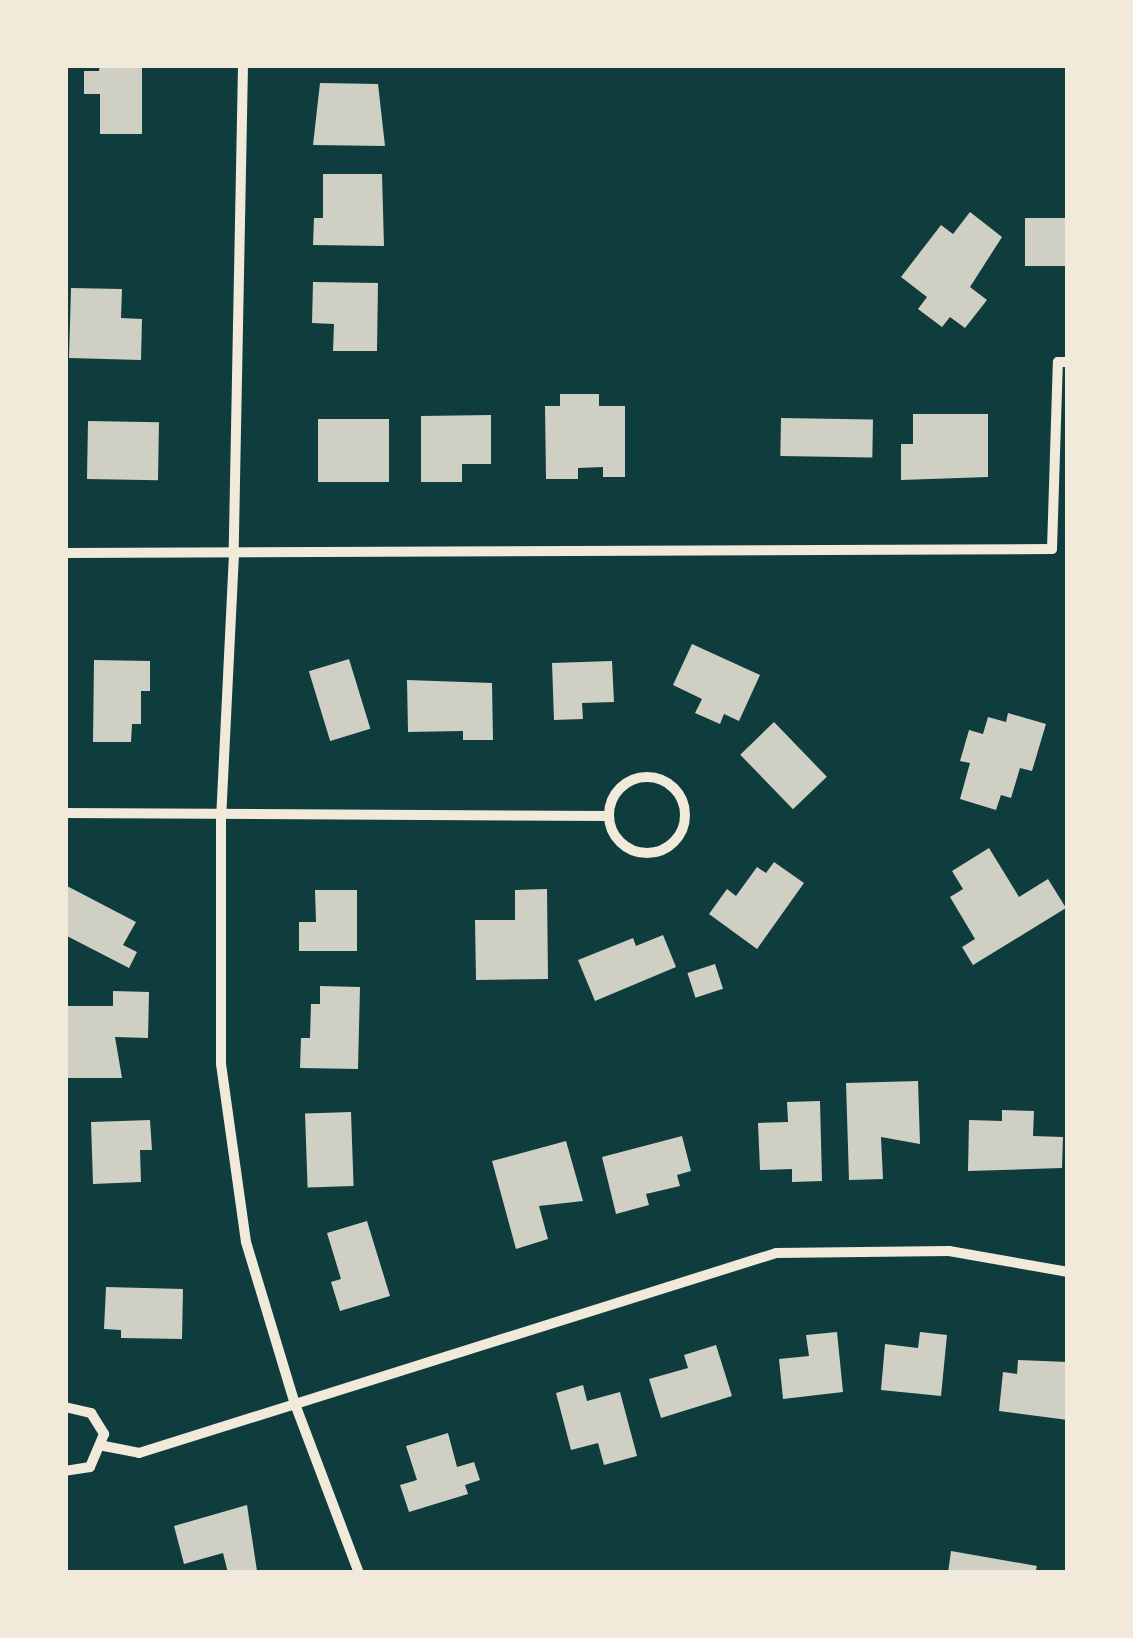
<!DOCTYPE html>
<html>
<head>
<meta charset="utf-8">
<style>
  body { margin:0 }
  #map { position:relative; width:1133px; height:1638px; overflow:hidden; background:#0f3d3e; font-family:"Public Sans",sans-serif }
  div>[style] { position:absolute }
  .building>* { inset:0; background:#cfcfc3; transform-origin:0 0 }
  .minor>* { height:10px; margin:-5px; padding:0 5px; transform-origin:5px; border-radius:5px; background:#f1e9da }
  .minor>.ring { margin:-5px; padding:0; box-sizing:content-box; background:none; border:10px solid #f1e9da; border-radius:50% }
  span { translate:-50% -50%; white-space:nowrap; text-align:center; line-height:1.15; -webkit-text-stroke:8px #f1e9da; paint-order:stroke }
  .frame { position:absolute; inset:0; border:68px solid #f1e9da; pointer-events:none }
</style>
</head>
<body>
<div id="map">
  <div class="building">
    <div style="clip-path:polygon(100px 65px,142px 65px,142px 134px,100px 134px,100px 94px,84px 94px,84px 71px,99px 71px)"></div>
    <div style="clip-path:polygon(320px 83px,378px 84px,385px 146px,313px 145px)"></div>
    <div style="clip-path:polygon(323px 174px,382px 174px,384px 246px,313px 245px,314px 218px,323px 218px)"></div>
    <div style="clip-path:polygon(970px 212px,1002px 237px,970px 287px,987px 300px,965px 328px,950px 317px,942px 327px,918px 309px,927px 297px,901px 277px,941px 225px,953px 234px)"></div>
    <div style="left:1025px;top:218px;width:43px;height:48px"></div>
    <div style="clip-path:polygon(313px 282px,378px 283px,377px 351px,333px 351px,334px 324px,312px 323px)"></div>
    <div style="clip-path:polygon(71px 288px,122px 289px,121px 318px,142px 319px,141px 360px,69px 358px)"></div>
    <div style="clip-path:polygon(560px 394px,599px 394px,599px 406px,625px 406px,625px 477px,603px 477px,603px 467px,578px 468px,578px 479px,546px 479px,545px 406px,560px 406px)"></div>
    <div style="clip-path:polygon(913px 414px,988px 414px,988px 477px,901px 480px,901px 444px,913px 444px)"></div>
    <div style="clip-path:polygon(491px 415px,491px 464px,462px 464px,462px 482px,421px 482px,421px 416px)"></div>
    <div style="left:781px;top:418px;width:92px;height:38px;rotate:1deg"></div>
    <div style="left:318px;top:419px;width:71px;height:63px"></div>
    <div style="left:88px;top:421px;width:71px;height:58px;rotate:1deg"></div>
    <div style="clip-path:polygon(692px 644px,760px 675px,739px 721px,724px 714px,720px 724px,695px 713px,702px 699px,673px 685px)"></div>
    <div style="left:349px;top:659px;width:73px;height:42px;rotate:73deg"></div>
    <div style="clip-path:polygon(94px 660px,150px 661px,150px 691px,141px 691px,141px 724px,132px 724px,131px 742px,93px 742px)"></div>
    <div style="clip-path:polygon(612px 661px,614px 702px,582px 703px,583px 719px,554px 720px,552px 663px)"></div>
    <div style="clip-path:polygon(407px 680px,492px 683px,493px 740px,463px 740px,463px 731px,408px 732px)"></div>
    <div style="clip-path:polygon(1008px 713px,1046px 724px,1032px 771px,1020px 768px,1011px 798px,1001px 795px,996px 810px,960px 799px,970px 763px,960px 761px,969px 730px,983px 734px,988px 717px,1006px 722px)"></div>
    <div style="left:774px;top:722px;width:76px;height:47px;rotate:46deg"></div>
    <div style="clip-path:polygon(989px 848px,1019px 897px,1048px 879px,1066px 908px,973px 965px,962px 947px,975px 939px,950px 897px,963px 889px,952px 871px)"></div>
    <div style="clip-path:polygon(774px 862px,804px 883px,757px 949px,709px 914px,727px 889px,736px 896px,757px 867px,766px 873px)"></div>
    <div style="clip-path:polygon(67px 886px,136px 922px,123px 945px,137px 952px,129px 968px,65px 935px)"></div>
    <div style="clip-path:polygon(547px 889px,548px 979px,476px 980px,475px 920px,515px 920px,515px 890px)"></div>
    <div style="clip-path:polygon(315px 890px,357px 890px,357px 951px,299px 951px,299px 922px,316px 922px)"></div>
    <div style="clip-path:polygon(663px 935px,676px 967px,595px 1001px,578px 960px,633px 938px,636px 946px)"></div>
    <div style="left:715px;top:964px;width:26px;height:29px;rotate:72deg"></div>
    <div style="clip-path:polygon(320px 986px,360px 987px,358px 1069px,300px 1068px,301px 1038px,310px 1038px,311px 1004px,320px 1004px)"></div>
    <div style="clip-path:polygon(113px 991px,149px 992px,148px 1038px,115px 1037px,122px 1078px,65px 1078px,65px 1006px,113px 1006px)"></div>
    <div style="clip-path:polygon(918px 1081px,920px 1144px,881px 1137px,883px 1179px,849px 1180px,846px 1083px)"></div>
    <div style="clip-path:polygon(820px 1101px,822px 1181px,792px 1182px,792px 1169px,760px 1170px,758px 1123px,788px 1122px,787px 1102px)"></div>
    <div style="clip-path:polygon(1002px 1110px,1034px 1111px,1033px 1136px,1063px 1137px,1062px 1168px,968px 1171px,969px 1120px,1002px 1121px)"></div>
    <div style="left:351px;top:1112px;width:74px;height:46px;rotate:88deg"></div>
    <div style="clip-path:polygon(150px 1120px,152px 1150px,140px 1150px,141px 1182px,93px 1184px,91px 1122px)"></div>
    <div style="clip-path:polygon(682px 1136px,691px 1171px,677px 1175px,680px 1186px,646px 1194px,649px 1205px,616px 1214px,602px 1157px)"></div>
    <div style="clip-path:polygon(566px 1141px,583px 1201px,539px 1206px,548px 1239px,516px 1249px,492px 1161px)"></div>
    <div style="clip-path:polygon(367px 1221px,390px 1296px,340px 1311px,331px 1282px,341px 1279px,327px 1233px)"></div>
    <div style="clip-path:polygon(106px 1287px,183px 1289px,182px 1339px,121px 1338px,121px 1330px,104px 1329px)"></div>
    <div style="clip-path:polygon(837px 1332px,843px 1392px,783px 1399px,779px 1359px,809px 1356px,806px 1335px)"></div>
    <div style="clip-path:polygon(920px 1332px,947px 1335px,941px 1396px,881px 1390px,885px 1344px,918px 1348px)"></div>
    <div style="clip-path:polygon(716px 1345px,732px 1396px,661px 1418px,649px 1379px,688px 1368px,684px 1355px)"></div>
    <div style="clip-path:polygon(1018px 1360px,1068px 1362px,1068px 1420px,999px 1411px,1003px 1372px,1017px 1374px)"></div>
    <div style="clip-path:polygon(583px 1385px,587px 1401px,620px 1392px,637px 1456px,604px 1465px,598px 1443px,571px 1450px,556px 1393px)"></div>
    <div style="clip-path:polygon(448px 1433px,457px 1467px,474px 1462px,480px 1480px,465px 1485px,468px 1494px,409px 1512px,400px 1485px,417px 1480px,406px 1446px)"></div>
    <div style="clip-path:polygon(247px 1505px,257px 1571px,228px 1573px,223px 1553px,184px 1564px,174px 1526px)"></div>
    <div style="clip-path:polygon(951px 1551px,1037px 1566px,1035px 1573px,948px 1573px)"></div>
  </div>
  <div class="minor">
    <div style="left:243px;top:65px;width:489px;rotate:91.1deg"></div>
    <div style="left:234px;top:554px;width:263px;rotate:92.8deg"></div>
    <div style="left:221px;top:817px;width:247px;rotate:90deg"></div>
    <div style="left:221px;top:1064px;width:180px;rotate:82deg"></div>
    <div style="left:246px;top:1242px;width:169px;rotate:73.2deg"></div>
    <div style="left:295px;top:1404px;width:181px;rotate:69.3deg"></div>
    <div style="left:65px;top:553px;width:987px;rotate:-0.23deg"></div>
    <div style="left:1052px;top:549px;width:187px;rotate:-88.2deg"></div>
    <div style="left:1058px;top:362px;width:10px"></div>
    <div class="ring" style="left:609px;top:777px;width:66px;height:66px"></div>
    <div style="left:65px;top:813px;width:544px;rotate:0.32deg"></div>
    <div style="left:65px;top:1407px;width:27px;rotate:13deg"></div>
    <div style="left:91px;top:1413px;width:25px;rotate:58deg"></div>
    <div style="left:104px;top:1434px;width:36px;rotate:113deg"></div>
    <div style="left:90px;top:1467px;width:25px;rotate:171deg"></div>
    <div style="left:104px;top:1446px;width:36px;rotate:11deg"></div>
    <div style="left:139px;top:1453px;width:668px;rotate:-17.43deg"></div>
    <div style="left:776px;top:1253px;width:173px;rotate:-0.7deg"></div>
    <div style="left:949px;top:1251px;width:121px;rotate:10deg"></div>
  </div>
  <div class="frame"></div>
</div>
</body>
</html>
